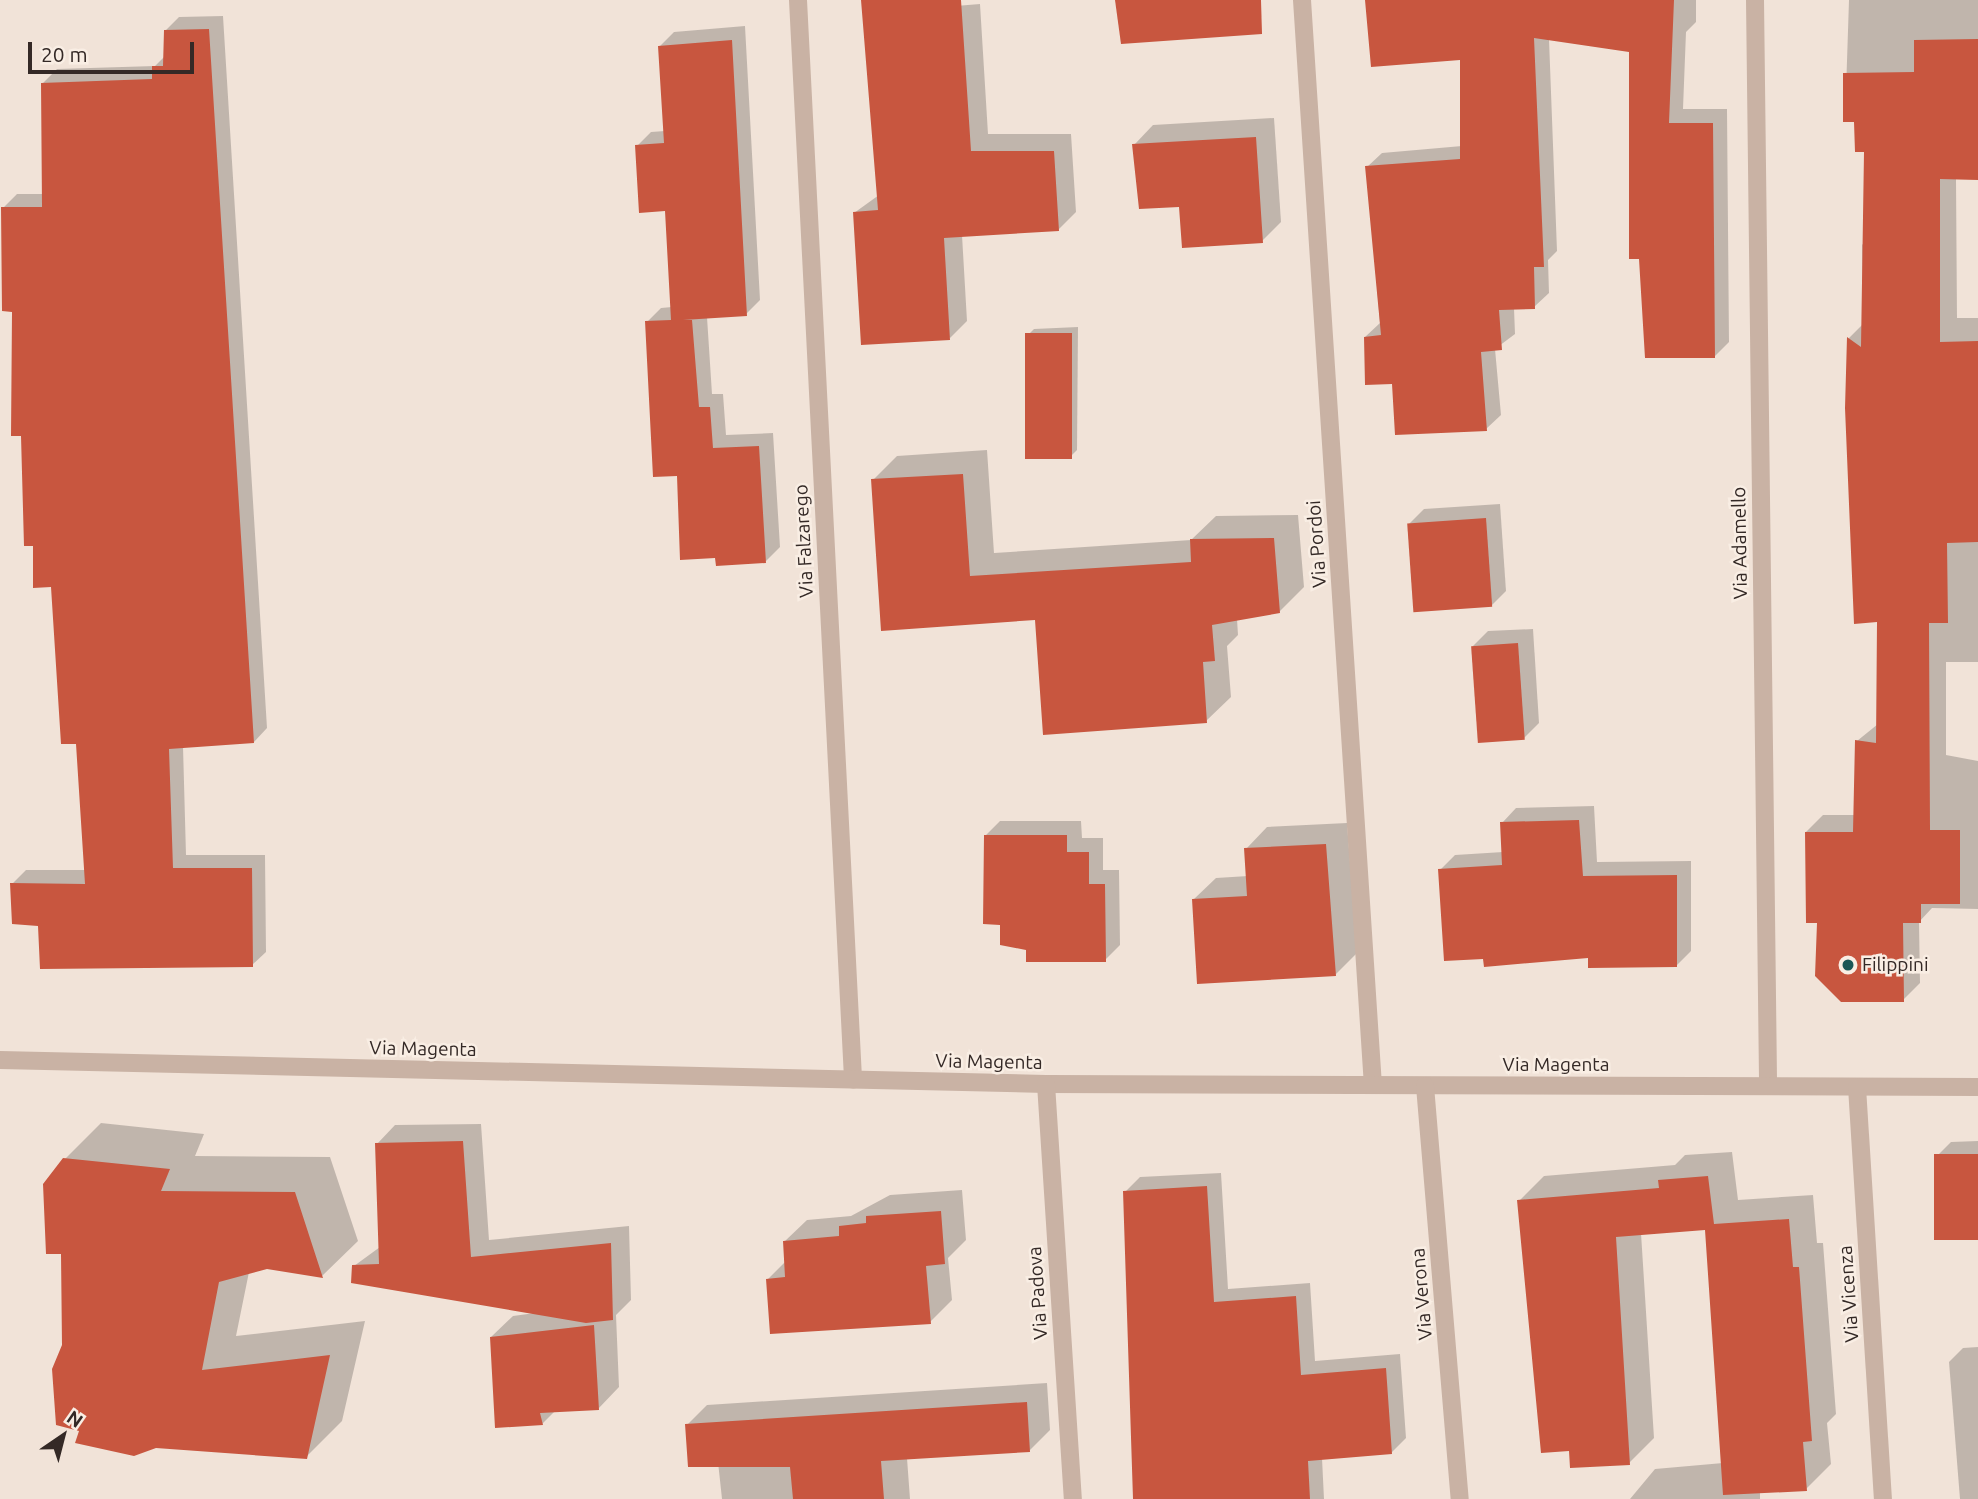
<!DOCTYPE html>
<html>
<head>
<meta charset="utf-8">
<style>
  body { margin:0 }
  #map { position:relative; width:1978px; height:1499px; overflow:hidden; background:#f1e3d8; font-family:Ubuntu,sans-serif }
  div>[style] { position:absolute }
  .shadow>* { inset:0; background:#0003 }
  .building>* { inset:0; background:#c8563f; transform-origin:0 0 }
  .minor>* { height:18px; margin:-9px; padding:0 9px; transform-origin:9px; border-radius:9px; background:#c9b2a4 }
  .dots>* { width:19px; height:19px; translate:-50% -50%; box-sizing:border-box; border:4px solid #f9eee4; border-radius:50% }
  span { translate:-50% -50%; white-space:nowrap; text-align:center; line-height:1.15; -webkit-text-stroke:5px #f9eee4; paint-order:stroke }
  .street-label { font-size:19px; color:#342926 }
  .poi-label { font-size:19px; color:#342926 }
  .left { translate:0 -50%; text-align:left }
  .north { position:absolute; left:28px; top:1401px; width:70px; height:70px; -webkit-text-stroke:5px #f9eee4; paint-order:stroke; rotate:35deg; font-size:19px; font-weight:700; line-height:28px; text-align:center; color:#342926 }
  .north::after { content:''; display:block; margin:auto; width:24px; height:32px; background:#342926; clip-path:polygon(50% 0,100% 100%,50% 72%,0 100%) }
  .scale { position:absolute; left:28px; top:42px; width:166px; height:32px; box-sizing:border-box; border:4px solid #342926; border-top:0; padding-left:9px; font-size:21px; line-height:24px; white-space:nowrap; color:#342926; -webkit-text-stroke:5px #f9eee4; paint-order:stroke }
</style>
</head>
<body>
<div id="map">
  <div class="shadow">
    <div style="clip-path:polygon(1367px 0,1696px 0,1696px 22px,1686px 32px,1683px 109px,1727px 109px,1729px 342px,1715px 356px,1631px 50px,1549px 39px,1557px 251px,1548px 260px,1549px 293px,1534px 307px,1514px 308px,1515px 334px,1495px 349px,1501px 415px,1486px 429px,1394px 383px,1365px 337px,1380px 323px,1367px 167px,1382px 153px,1462px 146px,1461px 58px)"></div>
    <div style="clip-path:polygon(1849px 0,1978px 0,1978px 178px,1956px 178px,1957px 318px,1978px 318px,1978px 662px,1946px 662px,1946px 755px,1978px 761px,1978px 909px,1932px 908px,1919px 922px,1920px 983px,1903px 1000px,1819px 921px,1806px 832px,1823px 815px,1855px 815px,1857px 741px,1878px 724px,1879px 620px,1847px 408px,1849px 338px,1863px 324px,1862px 245px,1868px 238px,1866px 150px,1856px 121px,1845px 121px)"></div>
    <div style="clip-path:polygon(980px 4px,988px 134px,1071px 134px,1076px 212px,1058px 230px,962px 235px,967px 321px,950px 338px,854px 213px,879px 195px,882px 12px)"></div>
    <div style="clip-path:polygon(223px 16px,267px 728px,254px 742px,183px 746px,186px 855px,265px 855px,266px 952px,252px 965px,40px 925px,12px 884px,26px 870px,86px 870px,78px 742px,53px 585px,34px 545px,3px 208px,17px 194px,44px 194px,43px 83px,57px 69px,155px 66px,165px 56px,165px 31px,179px 17px)"></div>
    <div style="clip-path:polygon(745px 26px,760px 300px,746px 314px,707px 317px,712px 394px,723px 394px,726px 435px,773px 433px,780px 547px,766px 561px,717px 556px,678px 474px,647px 322px,661px 308px,672px 307px,667px 209px,637px 146px,651px 132px,665px 131px,660px 46px,674px 32px)"></div>
    <div style="clip-path:polygon(1274px 118px,1281px 222px,1262px 241px,1181px 205px,1134px 145px,1153px 125px)"></div>
    <div style="clip-path:polygon(1078px 327px,1077px 450px,1070px 457px,1027px 336px,1034px 329px)"></div>
    <div style="clip-path:polygon(987px 450px,994px 553px,1191px 540px,1216px 516px,1298px 515px,1304px 587px,1279px 612px,1237px 619px,1238px 635px,1227px 646px,1231px 697px,1206px 721px,1037px 618px,883px 629px,873px 480px,897px 456px)"></div>
    <div style="clip-path:polygon(1500px 504px,1506px 591px,1491px 606px,1409px 524px,1424px 509px)"></div>
    <div style="clip-path:polygon(1533px 629px,1539px 723px,1524px 738px,1473px 646px,1488px 631px)"></div>
    <div style="clip-path:polygon(1594px 806px,1597px 862px,1691px 861px,1691px 951px,1676px 966px,1590px 956px,1485px 957px,1440px 870px,1455px 855px,1503px 852px,1502px 823px,1516px 808px)"></div>
    <div style="clip-path:polygon(1000px 821px,1081px 821px,1082px 838px,1103px 838px,1103px 870px,1119px 870px,1120px 945px,1105px 960px,1028px 948px,1002px 923px,985px 836px)"></div>
    <div style="clip-path:polygon(1347px 823px,1357px 953px,1335px 975px,1194px 899px,1216px 878px,1248px 876px,1246px 849px,1267px 827px)"></div>
    <div style="clip-path:polygon(101px 1123px,204px 1134px,195px 1156px,330px 1157px,358px 1241px,322px 1276px,267px 1267px,249px 1272px,236px 1336px,365px 1321px,342px 1421px,306px 1457px,81px 1430px,63px 1345px,65px 1159px)"></div>
    <div style="clip-path:polygon(481px 1124px,489px 1240px,629px 1226px,631px 1300px,616px 1315px,619px 1387px,598px 1409px,555px 1411px,542px 1424px,491px 1337px,513px 1316px,535px 1313px,354px 1266px,380px 1247px,377px 1144px,395px 1125px)"></div>
    <div style="clip-path:polygon(1978px 1141px,1978px 1238px,1936px 1157px,1951px 1142px)"></div>
    <div style="clip-path:polygon(1732px 1152px,1738px 1200px,1813px 1195px,1817px 1243px,1823px 1243px,1836px 1414px,1827px 1423px,1831px 1464px,1806px 1489px,1760px 1492px,1760px 1499px,1630px 1499px,1655px 1469px,1723px 1463px,1706px 1228px,1641px 1233px,1654px 1438px,1629px 1463px,1571px 1450px,1519px 1201px,1544px 1176px,1675px 1165px,1685px 1155px)"></div>
    <div style="clip-path:polygon(1221px 1173px,1228px 1289px,1310px 1283px,1315px 1361px,1400px 1354px,1406px 1438px,1391px 1453px,1322px 1458px,1324px 1499px,1134px 1499px,1125px 1192px,1140px 1177px)"></div>
    <div style="clip-path:polygon(962px 1190px,966px 1240px,948px 1258px,952px 1300px,930px 1322px,768px 1279px,786px 1261px,785px 1241px,807px 1220px,851px 1216px,890px 1195px)"></div>
    <div style="clip-path:polygon(1978px 1347px,1978px 1499px,1960px 1499px,1949px 1362px,1963px 1348px)"></div>
    <div style="clip-path:polygon(1047px 1383px,1050px 1430px,1029px 1451px,907px 1458px,910px 1499px,722px 1499px,718px 1462px,687px 1425px,707px 1405px)"></div>
  </div>
  <div class="building">
    <div style="clip-path:polygon(861px 0,961px 0,971px 151px,1054px 151px,1059px 231px,944px 238px,950px 340px,861px 345px,853px 212px,878px 210px)"></div>
    <div style="clip-path:polygon(1115px 0,1261px 0,1262px 34px,1121px 44px)"></div>
    <div style="clip-path:polygon(1365px 0,1674px 0,1669px 123px,1713px 123px,1715px 358px,1645px 358px,1639px 259px,1629px 259px,1629px 52px,1534px 38px,1544px 267px,1534px 267px,1535px 309px,1499px 310px,1502px 350px,1481px 352px,1487px 431px,1395px 435px,1392px 384px,1365px 385px,1364px 337px,1381px 335px,1365px 166px,1460px 159px,1460px 60px,1371px 67px)"></div>
    <div style="clip-path:polygon(209px 29px,254px 743px,169px 749px,173px 868px,252px 868px,253px 967px,40px 969px,38px 926px,12px 924px,10px 883px,85px 884px,76px 744px,61px 744px,51px 587px,33px 588px,33px 546px,24px 546px,21px 436px,11px 436px,12px 312px,2px 311px,1px 207px,42px 207px,41px 83px,152px 79px,152px 66px,163px 66px,164px 30px)"></div>
    <div style="clip-path:polygon(1978px 39px,1978px 180px,1940px 179px,1940px 342px,1978px 341px,1978px 542px,1947px 543px,1948px 623px,1929px 623px,1930px 830px,1960px 830px,1960px 904px,1921px 904px,1921px 923px,1903px 923px,1904px 1002px,1841px 1002px,1815px 976px,1817px 923px,1806px 923px,1805px 832px,1853px 832px,1855px 740px,1876px 743px,1877px 622px,1854px 624px,1845px 408px,1847px 337px,1861px 347px,1864px 152px,1855px 152px,1854px 122px,1843px 122px,1843px 73px,1914px 72px,1914px 40px)"></div>
    <div style="clip-path:polygon(732px 40px,747px 316px,683px 320px,692px 320px,699px 407px,710px 407px,713px 448px,759px 446px,766px 563px,716px 566px,715px 558px,680px 560px,677px 476px,653px 477px,645px 321px,671px 320px,665px 211px,639px 213px,635px 145px,664px 143px,658px 46px)"></div>
    <div style="clip-path:polygon(1256px 137px,1263px 243px,1182px 248px,1179px 207px,1139px 209px,1132px 144px)"></div>
    <div style="left:1072px;top:333px;width:126px;height:47px;rotate:90deg"></div>
    <div style="clip-path:polygon(963px 474px,970px 576px,1191px 562px,1190px 539px,1274px 538px,1280px 613px,1212px 625px,1215px 661px,1203px 662px,1207px 723px,1043px 735px,1035px 620px,881px 631px,871px 479px)"></div>
    <div style="left:1486px;top:518px;width:89px;height:79px;rotate:86deg"></div>
    <div style="left:1518px;top:643px;width:97px;height:47px;rotate:86deg"></div>
    <div style="clip-path:polygon(1579px 820px,1583px 876px,1677px 875px,1677px 967px,1588px 968px,1588px 958px,1484px 967px,1483px 959px,1444px 961px,1438px 869px,1502px 865px,1500px 822px)"></div>
    <div style="clip-path:polygon(984px 835px,1067px 835px,1067px 852px,1089px 852px,1089px 884px,1105px 884px,1106px 962px,1026px 962px,1026px 950px,1000px 945px,1000px 925px,983px 924px)"></div>
    <div style="clip-path:polygon(1326px 844px,1336px 976px,1197px 984px,1192px 899px,1247px 896px,1244px 848px)"></div>
    <div style="clip-path:polygon(463px 1141px,471px 1257px,611px 1243px,613px 1320px,586px 1323px,351px 1283px,352px 1265px,379px 1264px,375px 1143px)"></div>
    <div style="left:1978px;top:1154px;width:86px;height:44px;rotate:90deg"></div>
    <div style="clip-path:polygon(63px 1158px,170px 1169px,161px 1191px,295px 1192px,323px 1278px,267px 1269px,219px 1282px,202px 1370px,330px 1355px,307px 1459px,156px 1448px,134px 1456px,75px 1443px,79px 1431px,56px 1425px,52px 1369px,62px 1345px,61px 1254px,46px 1254px,43px 1184px)"></div>
    <div style="clip-path:polygon(1708px 1176px,1714px 1224px,1789px 1219px,1793px 1267px,1799px 1267px,1812px 1441px,1803px 1442px,1807px 1491px,1723px 1495px,1705px 1230px,1616px 1237px,1630px 1465px,1570px 1468px,1569px 1451px,1541px 1453px,1517px 1200px,1659px 1188px,1658px 1180px)"></div>
    <div style="clip-path:polygon(1207px 1186px,1214px 1302px,1296px 1296px,1301px 1375px,1386px 1368px,1392px 1454px,1308px 1461px,1310px 1499px,1133px 1499px,1123px 1191px)"></div>
    <div style="clip-path:polygon(941px 1211px,945px 1264px,926px 1266px,931px 1324px,770px 1334px,766px 1279px,785px 1277px,783px 1241px,839px 1236px,839px 1226px,866px 1223px,866px 1216px)"></div>
    <div style="clip-path:polygon(594px 1325px,599px 1410px,540px 1413px,543px 1425px,495px 1428px,490px 1337px)"></div>
    <div style="clip-path:polygon(1027px 1402px,1030px 1452px,881px 1461px,884px 1499px,793px 1499px,790px 1467px,688px 1467px,685px 1424px)"></div>
  </div>
  <div class="minor">
    <div style="left:798px;top:0;width:1081px;rotate:87.08deg"></div>
    <div style="left:1302px;top:0;width:1087px;rotate:86.26deg"></div>
    <div style="left:1755px;top:0;width:1086px;rotate:89.31deg"></div>
    <div style="left:0;top:1060px;width:1046px;rotate:1.31deg"></div>
    <div style="left:1046px;top:1084px;width:932px;rotate:0.18deg"></div>
    <div style="left:1046px;top:1084px;width:416px;rotate:86.3deg"></div>
    <div style="left:1425px;top:1086px;width:414px;rotate:85.2deg"></div>
    <div style="left:1857px;top:1087px;width:413px;rotate:86.4deg"></div>
  </div>
  <div class="dots">
    <div style="left:1848px;top:965px;background:#1b5656"></div>
  </div>
  <div class="street-label">
    <span style="left:804px;top:541px;rotate:-93deg">Via Falzarego</span>
    <span style="left:1740px;top:543px;rotate:-91deg">Via Adamello</span>
    <span style="left:1317px;top:544px;rotate:-94deg">Via Pordoi</span>
    <span style="left:423px;top:1049px;rotate:1deg">Via Magenta</span>
    <span style="left:989px;top:1062px;rotate:1deg">Via Magenta</span>
    <span style="left:1556px;top:1065px">Via Magenta</span>
    <span style="left:1038px;top:1293px;rotate:-94deg">Via Padova</span>
    <span style="left:1422px;top:1294px;rotate:-95deg">Via Verona</span>
    <span style="left:1849px;top:1294px;rotate:-94deg">Via Vicenza</span>
  </div>
  <div class="poi-label">
    <span class="left" style="left:1862px;top:965px">Filippini</span>
  </div>
  <div class="north">N</div>
  <div class="scale">20 m</div>
</div>
</body>
</html>
